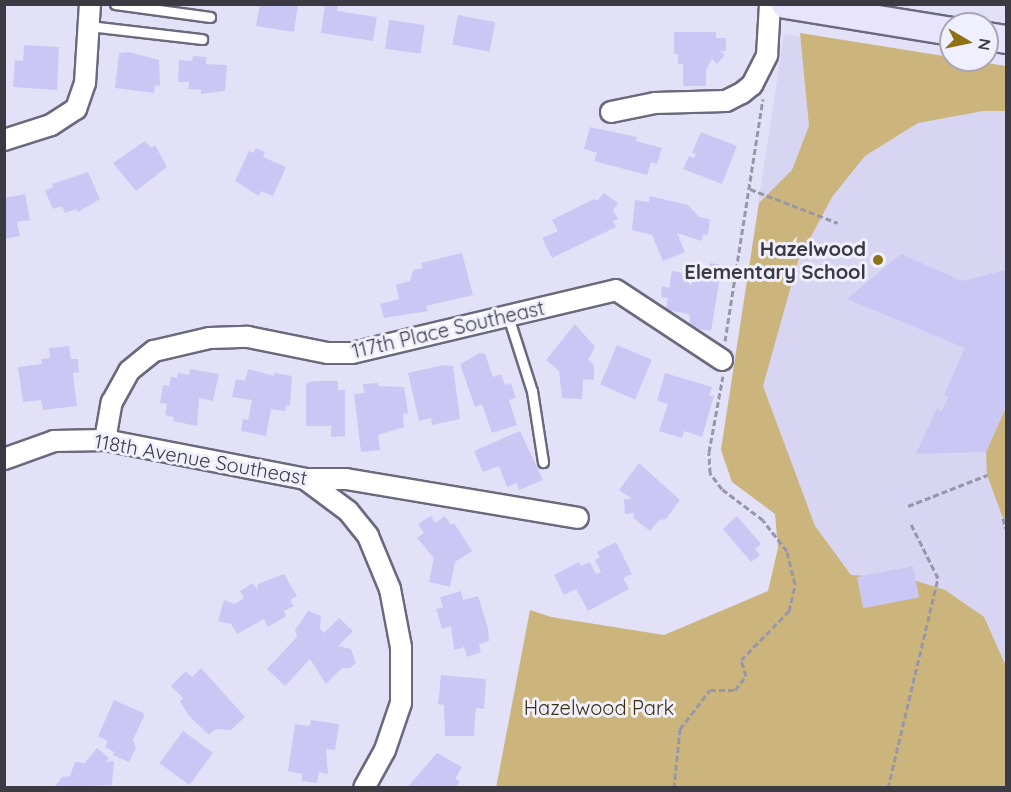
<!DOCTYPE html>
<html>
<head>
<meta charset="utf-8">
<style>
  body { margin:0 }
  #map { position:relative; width:1011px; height:792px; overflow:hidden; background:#e3e1f8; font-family:Quicksand,sans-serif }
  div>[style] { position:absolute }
  .built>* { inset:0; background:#d7d5f2 }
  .green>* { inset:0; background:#cbb57c }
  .building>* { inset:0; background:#cbc7f5; transform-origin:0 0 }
  .path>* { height:3px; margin-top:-1.5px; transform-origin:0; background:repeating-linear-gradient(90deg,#9897a8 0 6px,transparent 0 9px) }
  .roads { filter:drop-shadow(2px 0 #6b697d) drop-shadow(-2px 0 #6b697d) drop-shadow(0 2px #6b697d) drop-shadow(0 -2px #6b697d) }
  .lane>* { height:9px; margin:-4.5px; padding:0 4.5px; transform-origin:4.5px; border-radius:4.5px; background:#fff }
  .street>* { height:20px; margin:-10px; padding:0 10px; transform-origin:10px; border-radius:10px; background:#fff }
  .secondary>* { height:27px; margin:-13.5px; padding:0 13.5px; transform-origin:13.5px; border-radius:13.5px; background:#e8e4fd }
  .dots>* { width:16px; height:16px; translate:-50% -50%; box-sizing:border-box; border:3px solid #f0effd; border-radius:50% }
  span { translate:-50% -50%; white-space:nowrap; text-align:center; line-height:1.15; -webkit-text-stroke:6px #f0effd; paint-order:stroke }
  .poi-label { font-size:20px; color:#3b3a43; font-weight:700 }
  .right { translate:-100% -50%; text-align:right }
  .street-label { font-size:20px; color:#3b3a43 }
  .park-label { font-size:20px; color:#3c2f0a }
  .frame { position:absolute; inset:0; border:6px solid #3b3a43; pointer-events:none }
  .north { position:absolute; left:939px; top:12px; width:60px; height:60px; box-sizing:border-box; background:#f0effd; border:2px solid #a8a7b3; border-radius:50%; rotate:99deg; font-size:16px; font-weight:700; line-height:24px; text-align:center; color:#3b3a43 }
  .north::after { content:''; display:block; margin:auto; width:21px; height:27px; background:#8f7115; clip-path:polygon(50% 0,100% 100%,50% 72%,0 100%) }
</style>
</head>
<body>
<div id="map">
  <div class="built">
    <div style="clip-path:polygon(784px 34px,1006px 69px,1006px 666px,984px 617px,851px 576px,721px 450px)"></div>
  </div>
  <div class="green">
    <div style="clip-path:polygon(800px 33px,1006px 66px,1006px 111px,983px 111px,918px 123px,865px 156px,832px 197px,798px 261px,763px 386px,815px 526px,851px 575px,910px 579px,945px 590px,984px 617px,1006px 666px,1006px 787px,496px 788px,530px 610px,551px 617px,664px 635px,768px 591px,778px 548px,775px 514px,732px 482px,721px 450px,759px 203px,792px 170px,809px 126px)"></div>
    <div style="clip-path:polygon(1006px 407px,1006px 517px,1003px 518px,987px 475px,986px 452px)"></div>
  </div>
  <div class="building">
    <div style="clip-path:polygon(260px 4px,298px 4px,294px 32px,256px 26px)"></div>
    <div style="clip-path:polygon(325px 4px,338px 4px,337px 11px,377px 17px,373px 41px,321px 33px)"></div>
    <div style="left:458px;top:15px;width:38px;height:30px;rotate:11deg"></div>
    <div style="left:389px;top:20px;width:36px;height:29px;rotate:8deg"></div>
    <div style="clip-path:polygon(674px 32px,716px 32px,716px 38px,726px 38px,726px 51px,720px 51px,725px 55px,717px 64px,712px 59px,706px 70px,706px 86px,683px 86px,683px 64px,678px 64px,678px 54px,674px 54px)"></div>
    <div style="clip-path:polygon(24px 45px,59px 47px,57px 90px,13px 87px,15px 60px,23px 61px)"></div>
    <div style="clip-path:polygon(129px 52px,159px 60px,160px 86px,155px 85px,154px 93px,115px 88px,119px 53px)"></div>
    <div style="clip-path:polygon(193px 56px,206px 57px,206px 64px,227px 65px,225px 91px,201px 94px,201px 90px,188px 89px,189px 82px,178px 82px,179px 60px,192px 61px)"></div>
    <div style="clip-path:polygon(590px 127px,637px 137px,636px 141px,662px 148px,657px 164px,651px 162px,647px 175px,594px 161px,597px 153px,584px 149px)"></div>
    <div style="clip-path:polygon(701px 132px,737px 146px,722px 184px,683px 169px,689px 156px,694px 158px,696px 154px,692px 153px)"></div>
    <div style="clip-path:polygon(145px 141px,151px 148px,155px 145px,167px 167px,136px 191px,113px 163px)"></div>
    <div style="clip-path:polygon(256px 148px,265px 152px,263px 157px,286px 167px,273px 196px,261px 191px,259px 196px,235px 181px,249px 151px,253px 153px)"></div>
    <div style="clip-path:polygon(88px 172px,100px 199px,78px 212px,76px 209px,65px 213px,62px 206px,53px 209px,45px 191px,53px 187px,52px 184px)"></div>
    <div style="clip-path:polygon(604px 193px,618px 203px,613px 210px,618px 219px,613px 221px,616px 227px,552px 258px,542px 238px,558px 231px,552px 220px,594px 199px,597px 201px)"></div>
    <div style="clip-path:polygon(25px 194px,30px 220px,17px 222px,20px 236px,4px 239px,4px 198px)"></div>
    <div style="clip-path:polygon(650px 196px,688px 205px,699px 217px,710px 219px,708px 235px,703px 234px,702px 241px,677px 233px,685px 252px,663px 261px,652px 235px,632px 230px,635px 200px,649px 202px)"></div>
    <div style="clip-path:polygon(462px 253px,473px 295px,426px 306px,428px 311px,384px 318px,380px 304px,399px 299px,396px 285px,410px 281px,413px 270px,423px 268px,421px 263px)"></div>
    <div style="clip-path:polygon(901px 254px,962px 281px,1006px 270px,1006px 406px,986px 452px,916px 454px,937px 408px,942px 411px,948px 397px,944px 395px,965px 348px,847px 299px)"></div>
    <div style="clip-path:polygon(710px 263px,722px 265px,711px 331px,691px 328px,689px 314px,666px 310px,668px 298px,661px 297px,662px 286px,669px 288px,672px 271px,689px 274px,689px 268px,708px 272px)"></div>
    <div style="clip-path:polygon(575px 324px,595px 347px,588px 360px,594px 365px,594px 380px,583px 379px,582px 399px,562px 398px,559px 371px,546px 360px)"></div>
    <div style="left:617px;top:345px;width:38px;height:43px;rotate:23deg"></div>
    <div style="clip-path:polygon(69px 346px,71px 359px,78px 359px,79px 372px,73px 373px,77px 406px,43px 410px,41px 400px,23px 402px,18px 367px,42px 364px,41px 359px,50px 358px,49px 348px)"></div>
    <div style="clip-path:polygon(480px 353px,485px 354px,493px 377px,501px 374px,505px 385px,511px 383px,516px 398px,509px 400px,517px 425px,492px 433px,482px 404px,475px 407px,460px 364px)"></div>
    <div style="clip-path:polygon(444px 365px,453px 366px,460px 419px,432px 425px,431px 418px,419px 421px,408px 373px)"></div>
    <div style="clip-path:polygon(190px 369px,219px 374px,213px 401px,199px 398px,197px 426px,173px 421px,174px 417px,165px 415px,167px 404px,160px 403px,163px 385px,169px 386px,171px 377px,177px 378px,178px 373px,189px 375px)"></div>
    <div style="clip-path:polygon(248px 369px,274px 376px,274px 373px,292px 376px,290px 406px,286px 405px,285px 411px,271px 409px,266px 436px,241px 431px,243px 419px,248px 420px,252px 400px,232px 397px,236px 379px,245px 381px)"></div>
    <div style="clip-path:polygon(665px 373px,712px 387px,709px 395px,714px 396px,702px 437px,684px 431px,682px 438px,659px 431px,668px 404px,657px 401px)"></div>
    <div style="clip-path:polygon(315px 381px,338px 381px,338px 390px,345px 390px,345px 436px,331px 437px,331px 426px,306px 426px,306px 383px)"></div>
    <div style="clip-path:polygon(378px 383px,378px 386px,404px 387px,408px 413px,403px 414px,404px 427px,378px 435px,380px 450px,361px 452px,354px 394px,364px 393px,363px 384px)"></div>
    <div style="clip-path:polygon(520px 431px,543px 480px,519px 490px,517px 483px,507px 487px,499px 466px,483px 472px,474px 451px)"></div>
    <div style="clip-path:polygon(639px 463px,680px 500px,666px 519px,659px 520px,650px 531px,633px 518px,635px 513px,625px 514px,624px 499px,632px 499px,619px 490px)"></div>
    <div style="clip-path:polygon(431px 516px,435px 523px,445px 516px,451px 525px,454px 523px,472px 551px,455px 562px,450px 587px,429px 582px,434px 558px,417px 538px,424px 533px,418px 524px)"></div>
    <div style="clip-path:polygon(737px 516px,761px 544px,755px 549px,760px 555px,751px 562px,723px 529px)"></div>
    <div style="clip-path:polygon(616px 542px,632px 574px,623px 578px,629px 589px,588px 611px,576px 589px,564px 595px,554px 575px,579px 562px,581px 566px,590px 562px,596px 574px,601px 572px,595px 560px,600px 557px,597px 552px)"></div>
    <div style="left:913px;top:566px;width:32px;height:57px;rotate:79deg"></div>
    <div style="clip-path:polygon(284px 574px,297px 596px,290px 600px,294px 606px,284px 611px,286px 616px,268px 627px,264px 619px,237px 634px,231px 624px,218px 621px,224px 600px,235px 604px,244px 598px,240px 591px,253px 583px,257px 590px,258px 584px)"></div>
    <div style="clip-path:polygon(461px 591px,463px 600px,478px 596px,488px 628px,489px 641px,479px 644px,481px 652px,467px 657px,464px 647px,454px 650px,451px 626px,442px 629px,436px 609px,443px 607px,440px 597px)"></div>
    <div style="clip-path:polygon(308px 611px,321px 616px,320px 629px,324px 633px,339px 618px,353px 631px,338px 646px,351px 649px,356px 663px,350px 668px,342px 668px,326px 684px,310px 659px,285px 686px,267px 669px,297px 637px,295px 630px)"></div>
    <div style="clip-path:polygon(201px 668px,245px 717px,231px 730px,216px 729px,209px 735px,189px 716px,180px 701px,183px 698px,171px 686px,186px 671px,192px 677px)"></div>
    <div style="clip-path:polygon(441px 675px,486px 679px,484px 709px,476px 708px,474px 736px,445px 736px,444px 705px,438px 704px)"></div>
    <div style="clip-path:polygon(114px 700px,145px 714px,133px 740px,136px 748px,129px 762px,113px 755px,114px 752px,105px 747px,108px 741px,98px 736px)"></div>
    <div style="clip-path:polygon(311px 720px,339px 724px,335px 750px,326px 749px,328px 774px,319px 772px,317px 783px,302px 781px,302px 774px,288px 771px,295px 724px,310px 726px)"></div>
    <div style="left:183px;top:731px;width:37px;height:40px;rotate:36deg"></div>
    <div style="clip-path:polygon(97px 748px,109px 758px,106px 762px,114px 761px,112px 785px,54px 788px,62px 777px,70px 776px,75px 762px,85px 763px)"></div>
    <div style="clip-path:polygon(437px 753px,462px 767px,455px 779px,460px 781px,456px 788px,407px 788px)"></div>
  </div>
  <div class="path">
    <div style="left:750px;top:189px;width:94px;rotate:21.1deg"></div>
    <div style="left:725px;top:341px;width:245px;rotate:-81.1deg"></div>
    <div style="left:908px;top:506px;width:85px;rotate:-21.4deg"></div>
    <div style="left:1003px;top:518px;width:11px;rotate:75deg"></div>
    <div style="left:674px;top:788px;width:59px;rotate:-84.2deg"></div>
    <div style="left:680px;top:729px;width:49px;rotate:-52.4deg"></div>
    <div style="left:710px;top:690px;width:25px"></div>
    <div style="left:735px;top:690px;width:18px;rotate:-52deg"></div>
    <div style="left:746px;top:676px;width:17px;rotate:-107deg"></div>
    <div style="left:741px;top:660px;width:69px;rotate:-45.6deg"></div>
    <div style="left:789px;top:611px;width:28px;rotate:-77deg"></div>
    <div style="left:795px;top:584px;width:34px;rotate:-104deg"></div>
    <div style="left:787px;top:551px;width:39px;rotate:-128deg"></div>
    <div style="left:763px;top:520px;width:51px;rotate:-142.9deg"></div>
    <div style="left:722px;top:489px;width:20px;rotate:-127deg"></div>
    <div style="left:710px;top:473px;width:21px;rotate:-93deg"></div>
    <div style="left:709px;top:452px;width:77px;rotate:-79.6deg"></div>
    <div style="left:888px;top:788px;width:216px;rotate:-76.6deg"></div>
    <div style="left:938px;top:578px;width:63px;rotate:-116.6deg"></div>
  </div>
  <div class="roads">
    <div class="lane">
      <div style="left:115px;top:4px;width:96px;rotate:7.8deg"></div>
      <div style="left:89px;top:26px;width:114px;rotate:6.6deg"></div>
      <div style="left:508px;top:316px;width:79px;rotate:72.3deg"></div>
      <div style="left:532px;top:391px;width:72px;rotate:81.2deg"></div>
    </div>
    <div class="street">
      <div style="left:611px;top:112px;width:45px;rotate:-11.6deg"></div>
      <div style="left:655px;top:103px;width:71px;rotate:-1.6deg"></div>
      <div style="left:726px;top:101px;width:18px;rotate:-27deg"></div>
      <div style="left:742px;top:93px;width:13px;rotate:-39deg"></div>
      <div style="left:752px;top:85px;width:34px;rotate:-63deg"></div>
      <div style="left:767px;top:55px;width:51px;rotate:-86.6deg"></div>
      <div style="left:4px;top:140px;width:49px;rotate:-17.7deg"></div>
      <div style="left:51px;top:125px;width:30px;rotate:-33deg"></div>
      <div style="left:76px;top:109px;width:28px;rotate:-71deg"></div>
      <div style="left:85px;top:83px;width:79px;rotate:-86.4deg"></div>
      <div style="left:105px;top:440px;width:39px;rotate:-80deg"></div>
      <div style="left:112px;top:402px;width:35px;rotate:-61deg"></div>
      <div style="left:129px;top:371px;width:32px;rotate:-39deg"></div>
      <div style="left:154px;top:351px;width:57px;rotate:-13.1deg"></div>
      <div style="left:210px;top:338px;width:38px;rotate:-2deg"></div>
      <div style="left:248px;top:337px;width:81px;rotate:11.4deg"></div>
      <div style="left:327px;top:353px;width:25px"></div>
      <div style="left:352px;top:353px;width:271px;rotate:-13.4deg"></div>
      <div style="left:616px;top:290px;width:127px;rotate:33.4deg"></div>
      <div style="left:4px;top:459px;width:53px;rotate:-19.8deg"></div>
      <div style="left:54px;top:441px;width:51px;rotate:-1.1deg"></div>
      <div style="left:105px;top:440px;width:204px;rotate:11deg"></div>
      <div style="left:305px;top:479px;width:41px"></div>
      <div style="left:346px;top:479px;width:235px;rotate:9.5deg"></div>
      <div style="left:305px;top:479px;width:54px;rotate:36.7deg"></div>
      <div style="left:348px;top:511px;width:32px;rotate:51deg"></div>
      <div style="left:368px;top:536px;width:57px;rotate:67.5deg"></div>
      <div style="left:390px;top:589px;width:59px;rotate:79.3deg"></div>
      <div style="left:401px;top:647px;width:56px;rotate:90deg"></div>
      <div style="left:401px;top:703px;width:50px;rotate:108.8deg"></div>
      <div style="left:385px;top:750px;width:43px;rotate:118.9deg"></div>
    </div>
    <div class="secondary">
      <div style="left:785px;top:4px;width:168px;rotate:9.2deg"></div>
      <div style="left:987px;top:36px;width:19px;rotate:9deg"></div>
    </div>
  </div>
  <div class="dots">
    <div style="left:878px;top:260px;background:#8f7115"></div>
  </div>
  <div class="poi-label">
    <span class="right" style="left:866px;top:260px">Hazelwood<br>Elementary School</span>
  </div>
  <div class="street-label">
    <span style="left:448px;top:329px;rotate:-13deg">117th Place Southeast</span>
    <span style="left:201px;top:459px;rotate:10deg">118th Avenue Southeast</span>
  </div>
  <div class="park-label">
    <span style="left:599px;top:707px">Hazelwood Park</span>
  </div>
  <div class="frame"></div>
  <div class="north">N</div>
</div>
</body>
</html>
